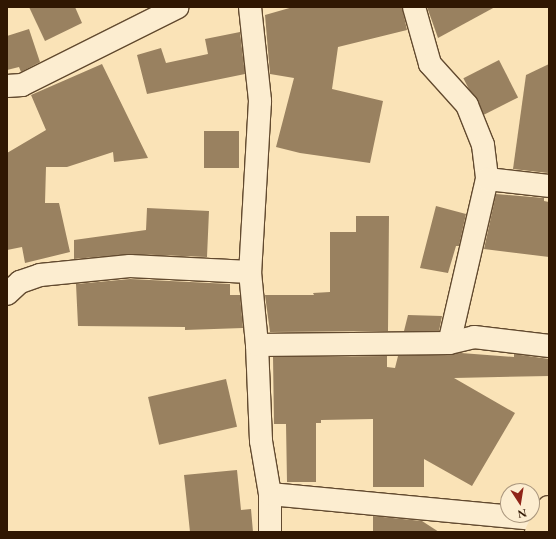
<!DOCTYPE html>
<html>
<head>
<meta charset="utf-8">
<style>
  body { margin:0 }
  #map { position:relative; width:556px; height:539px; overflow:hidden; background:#fae3b7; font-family:"EB Garamond",serif }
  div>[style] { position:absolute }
  .building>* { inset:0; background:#998160; transform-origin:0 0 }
  .roads { filter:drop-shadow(1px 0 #624a2f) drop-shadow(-1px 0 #624a2f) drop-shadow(0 1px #624a2f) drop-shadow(0 -1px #624a2f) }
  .minor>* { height:22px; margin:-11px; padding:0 11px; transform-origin:11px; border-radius:11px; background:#fcedd0 }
  .primary>* { height:22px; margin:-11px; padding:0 11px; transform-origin:11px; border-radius:11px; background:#fae3b7 }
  span { translate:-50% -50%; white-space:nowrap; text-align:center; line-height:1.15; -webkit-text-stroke:3.5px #fcedd0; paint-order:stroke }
  .frame { position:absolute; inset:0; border:8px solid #301702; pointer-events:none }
  .north { position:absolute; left:500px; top:483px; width:40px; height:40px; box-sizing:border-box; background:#fcedd0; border:1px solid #aa977e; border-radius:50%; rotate:168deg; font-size:11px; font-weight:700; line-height:16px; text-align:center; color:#301702 }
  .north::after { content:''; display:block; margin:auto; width:14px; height:18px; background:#8f2418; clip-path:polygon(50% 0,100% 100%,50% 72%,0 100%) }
</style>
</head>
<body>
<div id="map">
  <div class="building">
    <div style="clip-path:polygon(29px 7px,75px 7px,82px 23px,45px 41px)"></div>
    <div style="clip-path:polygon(293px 7px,402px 7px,407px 30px,338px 47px,332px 89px,383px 101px,370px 163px,300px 153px,276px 147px,294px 78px,270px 74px,265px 15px)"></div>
    <div style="clip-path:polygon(427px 7px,495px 7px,438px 38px)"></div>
    <div style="clip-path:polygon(29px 29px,40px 62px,21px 72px,19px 67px,7px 70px,7px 36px)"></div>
    <div style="clip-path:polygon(240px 32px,245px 74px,147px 94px,137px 55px,161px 48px,166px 63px,208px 54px,205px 39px)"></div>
    <div style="left:499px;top:60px;width:42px;height:40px;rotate:63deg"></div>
    <div style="clip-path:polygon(102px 64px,148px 158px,114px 162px,113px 152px,67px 167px,46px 167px,45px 203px,59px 203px,70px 252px,25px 263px,22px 247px,7px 250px,7px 153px,46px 130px,31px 95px)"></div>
    <div style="clip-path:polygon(549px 64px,548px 173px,513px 169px,526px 75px)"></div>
    <div style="left:204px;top:131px;width:35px;height:37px"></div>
    <div style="clip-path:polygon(496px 194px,544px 198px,544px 201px,549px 202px,549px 257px,484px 249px)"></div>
    <div style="clip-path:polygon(436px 206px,466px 214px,459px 246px,456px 246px,448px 273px,420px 268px)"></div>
    <div style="clip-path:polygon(147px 208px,209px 211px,207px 257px,131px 254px,74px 259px,74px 240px,146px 230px)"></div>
    <div style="clip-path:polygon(356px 216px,389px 216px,388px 331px,270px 332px,265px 295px,314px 295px,313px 293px,330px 292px,330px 232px,356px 232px)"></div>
    <div style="clip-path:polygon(130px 279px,230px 284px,230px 295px,240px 295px,243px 328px,185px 330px,185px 327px,78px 326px,76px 284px)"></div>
    <div style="clip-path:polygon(408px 315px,442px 316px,439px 331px,404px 331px)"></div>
    <div style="clip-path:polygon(461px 353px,514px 357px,514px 354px,549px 359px,549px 376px,454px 378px,515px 413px,472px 486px,424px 459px,424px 487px,373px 487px,373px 419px,321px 420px,321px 423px,316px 423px,316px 482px,287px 482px,286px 424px,274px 424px,273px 357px,387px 356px,387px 367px,395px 368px,398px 356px)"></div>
    <div style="left:226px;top:379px;width:49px;height:80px;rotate:77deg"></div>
    <div style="clip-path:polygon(237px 470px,241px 510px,251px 509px,253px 532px,190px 532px,184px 475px)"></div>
    <div style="clip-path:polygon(373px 516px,422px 521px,439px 532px,373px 532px)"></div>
  </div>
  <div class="roads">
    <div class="minor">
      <div style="left:250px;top:7px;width:95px;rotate:83.9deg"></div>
      <div style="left:260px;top:101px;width:171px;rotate:93.3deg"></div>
      <div style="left:250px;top:272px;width:73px;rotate:84.5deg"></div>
      <div style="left:257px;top:345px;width:96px;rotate:87.6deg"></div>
      <div style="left:261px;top:441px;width:54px;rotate:80.4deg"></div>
      <div style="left:270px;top:494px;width:38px;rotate:90deg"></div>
      <div style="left:414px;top:7px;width:59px;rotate:74.3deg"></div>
      <div style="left:430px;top:64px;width:55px;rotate:47.9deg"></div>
      <div style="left:467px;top:105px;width:43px;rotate:68.2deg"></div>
      <div style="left:483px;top:145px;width:34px;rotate:83deg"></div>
      <div style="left:487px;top:179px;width:168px;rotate:103deg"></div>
      <div style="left:7px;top:86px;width:15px;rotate:-4deg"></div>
      <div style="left:22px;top:85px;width:174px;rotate:-26.6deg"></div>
      <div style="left:487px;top:179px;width:62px;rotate:6.4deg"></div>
      <div style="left:7px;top:294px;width:18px;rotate:-43deg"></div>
      <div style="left:20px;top:282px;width:21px;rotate:-19deg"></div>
      <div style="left:40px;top:275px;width:90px;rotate:-5.7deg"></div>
      <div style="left:130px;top:266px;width:120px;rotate:2.9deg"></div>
      <div style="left:257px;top:345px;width:192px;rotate:-0.6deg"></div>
      <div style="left:449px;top:343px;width:26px;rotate:-13deg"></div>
      <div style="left:474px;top:337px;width:76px;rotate:6.8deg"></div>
      <div style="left:270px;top:494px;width:274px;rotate:5.4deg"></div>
    </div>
    <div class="primary">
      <div style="left:536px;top:532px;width:28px;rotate:-63deg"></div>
    </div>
  </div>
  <div class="frame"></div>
  <div class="north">N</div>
</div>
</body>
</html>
